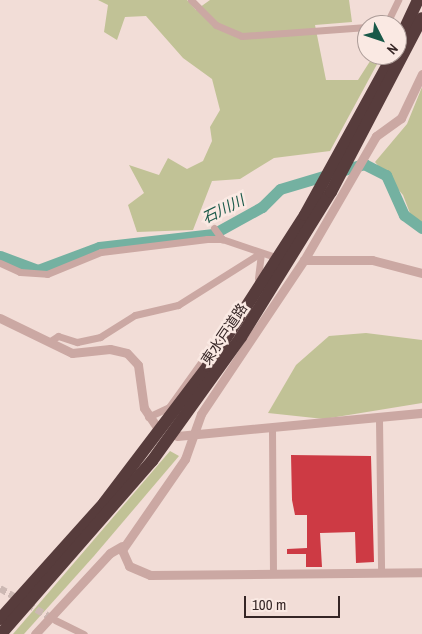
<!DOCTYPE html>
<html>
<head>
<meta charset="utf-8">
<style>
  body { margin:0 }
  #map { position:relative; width:422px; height:634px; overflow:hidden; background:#f2ddd7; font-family:"Archivo Narrow","Noto Sans JP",sans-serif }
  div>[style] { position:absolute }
  .green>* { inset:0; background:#c1c296 }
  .river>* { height:11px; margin:-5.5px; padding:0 5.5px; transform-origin:5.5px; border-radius:5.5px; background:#74b1a1 }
  .building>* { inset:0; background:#cd3a44 }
  .minor-tunnel>* { height:7px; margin-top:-3.5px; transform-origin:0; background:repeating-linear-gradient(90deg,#ccb8b3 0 7px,transparent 0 10.5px) }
  .minor>* { height:7px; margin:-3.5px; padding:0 3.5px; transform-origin:3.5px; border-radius:3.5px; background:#cba8a3 }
  .tertiary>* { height:9px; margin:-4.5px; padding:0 4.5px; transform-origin:4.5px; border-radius:4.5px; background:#cba8a3 }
  .motorway>* { height:12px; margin:-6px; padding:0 6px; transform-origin:6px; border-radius:6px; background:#573c3c }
  span { translate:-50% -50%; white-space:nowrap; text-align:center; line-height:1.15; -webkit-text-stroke:5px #fae9e3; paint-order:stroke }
  .street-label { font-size:14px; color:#352525 }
  .water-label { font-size:15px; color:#195949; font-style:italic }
  .north { position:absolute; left:357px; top:15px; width:50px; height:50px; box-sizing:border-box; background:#fae9e3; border:1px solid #ab9b97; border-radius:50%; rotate:131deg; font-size:14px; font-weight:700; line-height:20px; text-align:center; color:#352525 }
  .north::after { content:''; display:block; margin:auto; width:18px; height:22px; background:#195949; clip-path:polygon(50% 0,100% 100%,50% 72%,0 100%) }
  .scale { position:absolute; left:244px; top:596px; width:96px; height:22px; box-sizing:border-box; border:2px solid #352525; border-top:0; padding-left:6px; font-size:15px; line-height:18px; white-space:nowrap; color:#352525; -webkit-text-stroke:4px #fae9e3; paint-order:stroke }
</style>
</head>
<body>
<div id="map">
  <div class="green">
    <div style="clip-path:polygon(98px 0,187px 0,196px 10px,210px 0,349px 0,352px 22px,315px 25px,326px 80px,358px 80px,374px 55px,382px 55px,330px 151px,274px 158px,240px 179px,212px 181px,193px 230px,137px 232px,128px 205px,144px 193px,129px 165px,159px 175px,168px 158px,187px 169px,203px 161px,212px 141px,210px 127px,220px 110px,212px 79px,183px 58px,146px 16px,125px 17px,117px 40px,104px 32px,108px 5px)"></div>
    <div style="clip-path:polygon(422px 87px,422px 222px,413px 221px,403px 195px,375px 162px,407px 124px)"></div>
    <div style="clip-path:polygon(366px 333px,422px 340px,422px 403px,324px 419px,268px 413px,296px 365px,329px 336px)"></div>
    <div style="clip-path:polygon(170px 451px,179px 456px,94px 556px,24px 634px,13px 634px)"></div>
  </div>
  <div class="river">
    <div style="left:0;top:256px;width:40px;rotate:20.2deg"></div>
    <div style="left:38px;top:270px;width:65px;rotate:-20.7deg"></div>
    <div style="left:99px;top:247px;width:115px;rotate:-6.5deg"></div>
    <div style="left:213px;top:234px;width:56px;rotate:-28.9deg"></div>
    <div style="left:262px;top:207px;width:25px;rotate:-45deg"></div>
    <div style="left:280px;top:189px;width:88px;rotate:-16.6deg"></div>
    <div style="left:364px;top:164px;width:25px;rotate:27deg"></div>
    <div style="left:386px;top:175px;width:44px;rotate:65.8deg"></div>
    <div style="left:404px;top:215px;width:22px;rotate:36deg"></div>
  </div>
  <div class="building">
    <div style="clip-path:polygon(291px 455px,371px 456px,374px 562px,356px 563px,355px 532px,320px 533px,322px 567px,306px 567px,306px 554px,287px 554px,287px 549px,307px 548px,307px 515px,295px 515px,292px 500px)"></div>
  </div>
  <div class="minor-tunnel">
    <div style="left:0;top:588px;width:62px;rotate:29.9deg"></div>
  </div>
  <div class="minor">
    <div style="left:191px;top:0;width:35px;rotate:45deg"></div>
    <div style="left:216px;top:25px;width:28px;rotate:23deg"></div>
    <div style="left:242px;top:36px;width:125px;rotate:-4.1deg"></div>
    <div style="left:386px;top:25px;width:28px;rotate:-64deg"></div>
    <div style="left:214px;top:228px;width:14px;rotate:54deg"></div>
    <div style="left:0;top:263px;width:22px;rotate:24deg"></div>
    <div style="left:20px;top:272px;width:27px;rotate:4deg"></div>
    <div style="left:47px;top:274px;width:58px;rotate:-22.2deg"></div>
    <div style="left:101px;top:252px;width:107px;rotate:-7deg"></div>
    <div style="left:207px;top:239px;width:15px"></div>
    <div style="left:222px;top:239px;width:59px;rotate:18.7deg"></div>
    <div style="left:258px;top:278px;width:23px;rotate:-83deg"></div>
    <div style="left:49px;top:342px;width:11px;rotate:-34deg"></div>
    <div style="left:58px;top:336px;width:20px;rotate:18deg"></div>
    <div style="left:77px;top:342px;width:24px;rotate:-12deg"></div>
    <div style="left:100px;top:337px;width:41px;rotate:-32.2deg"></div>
    <div style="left:135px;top:315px;width:44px;rotate:-13.1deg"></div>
    <div style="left:178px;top:305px;width:96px;rotate:-32.2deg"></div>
    <div style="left:148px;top:417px;width:23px;rotate:-25deg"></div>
    <div style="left:169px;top:407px;width:91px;rotate:-54.4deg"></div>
    <div style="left:379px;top:420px;width:152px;rotate:89.2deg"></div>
    <div style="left:272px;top:429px;width:145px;rotate:89.6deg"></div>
    <div style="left:55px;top:620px;width:32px;rotate:26deg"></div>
  </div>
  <div class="tertiary">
    <div style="left:422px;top:74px;width:49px;rotate:115.5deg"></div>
    <div style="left:401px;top:118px;width:31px;rotate:144deg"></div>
    <div style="left:376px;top:136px;width:143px;rotate:120.1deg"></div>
    <div style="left:304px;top:260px;width:185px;rotate:123.8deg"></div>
    <div style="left:201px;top:414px;width:48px;rotate:109.6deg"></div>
    <div style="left:185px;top:459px;width:111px;rotate:124.7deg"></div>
    <div style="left:122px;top:550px;width:17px;rotate:66deg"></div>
    <div style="left:129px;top:566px;width:23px;rotate:23deg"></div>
    <div style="left:150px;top:575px;width:272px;rotate:-0.6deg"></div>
    <div style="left:304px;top:260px;width:68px"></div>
    <div style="left:372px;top:260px;width:52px;rotate:14.6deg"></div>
    <div style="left:0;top:318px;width:80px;rotate:25.9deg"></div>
    <div style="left:72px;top:353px;width:38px;rotate:-6deg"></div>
    <div style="left:110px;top:349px;width:17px;rotate:13deg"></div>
    <div style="left:127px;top:353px;width:16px;rotate:47deg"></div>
    <div style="left:138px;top:365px;width:43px;rotate:82.1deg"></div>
    <div style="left:144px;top:408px;width:23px;rotate:56deg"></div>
    <div style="left:177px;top:436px;width:246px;rotate:-5.4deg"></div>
    <div style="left:35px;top:634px;width:110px;rotate:-47.2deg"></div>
    <div style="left:110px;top:553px;width:14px;rotate:-30deg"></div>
  </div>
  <div class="motorway">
    <div style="left:397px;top:45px;width:50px;rotate:-65deg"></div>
    <div style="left:0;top:619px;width:156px;rotate:-48.1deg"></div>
    <div style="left:104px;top:503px;width:172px;rotate:-52.8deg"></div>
    <div style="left:208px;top:366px;width:179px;rotate:-57.3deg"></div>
    <div style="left:305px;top:215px;width:183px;rotate:-61.2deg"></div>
    <div style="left:1px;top:634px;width:230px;rotate:-48.9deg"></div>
    <div style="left:152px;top:461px;width:153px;rotate:-54.3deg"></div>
    <div style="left:241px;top:337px;width:171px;rotate:-58.2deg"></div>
    <div style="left:331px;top:192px;width:196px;rotate:-62.4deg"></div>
  </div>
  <div class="street-label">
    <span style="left:224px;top:334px;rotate:-56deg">東水戸道路</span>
  </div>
  <div class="water-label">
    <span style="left:223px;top:209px;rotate:-26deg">石川川</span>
  </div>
  <div class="north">N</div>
  <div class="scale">100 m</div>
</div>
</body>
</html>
